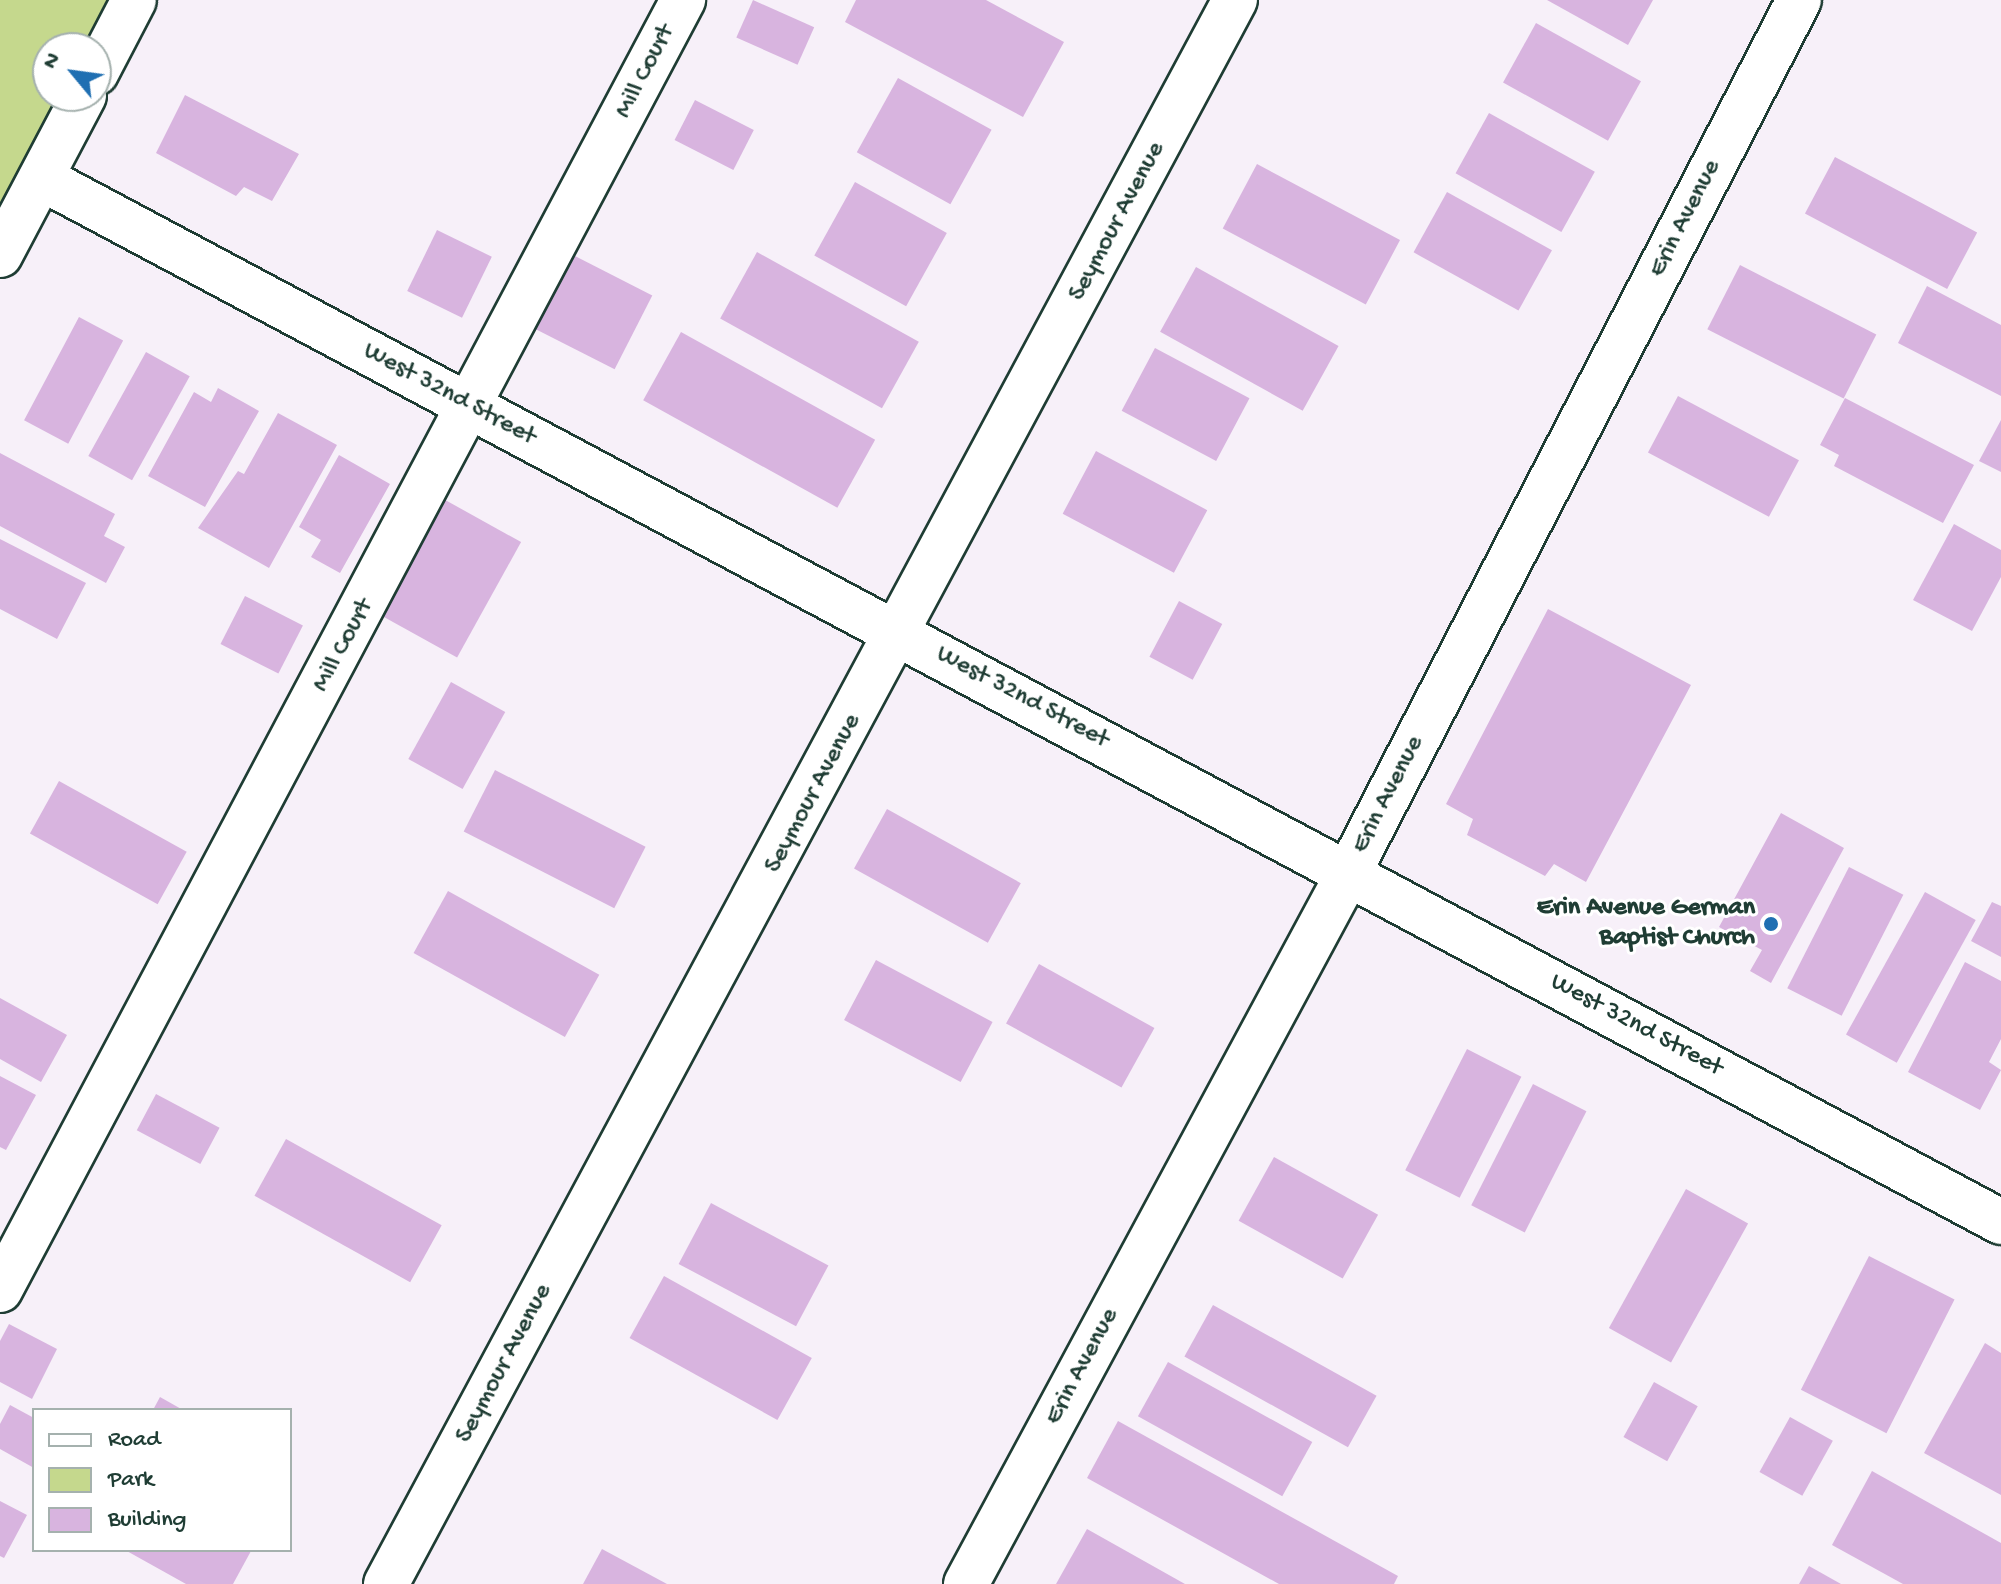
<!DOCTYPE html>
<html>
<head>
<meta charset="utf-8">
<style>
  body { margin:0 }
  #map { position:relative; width:2001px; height:1584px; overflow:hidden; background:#f7f0f9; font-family:"Gochi Hand",sans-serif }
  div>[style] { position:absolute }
  .green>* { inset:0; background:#c5d88d }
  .building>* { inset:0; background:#d8b4df; transform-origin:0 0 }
  .roads { filter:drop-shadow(2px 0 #1f3d34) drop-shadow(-2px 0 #1f3d34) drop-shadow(0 2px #1f3d34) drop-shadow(0 -2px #1f3d34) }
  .minor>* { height:44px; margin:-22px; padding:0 22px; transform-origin:22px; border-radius:22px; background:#fff }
  .dots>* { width:22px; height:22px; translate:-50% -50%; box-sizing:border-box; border:4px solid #fff; border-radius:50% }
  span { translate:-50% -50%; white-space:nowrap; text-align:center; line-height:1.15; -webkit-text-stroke:6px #fff; paint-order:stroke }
  .street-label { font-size:26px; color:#1f3d34 }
  .poi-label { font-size:26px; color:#1f3d34; font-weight:700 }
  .right { translate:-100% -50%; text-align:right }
  .legend { position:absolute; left:32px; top:1408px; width:260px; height:144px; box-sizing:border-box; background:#fff; border:2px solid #a5b1ae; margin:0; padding:10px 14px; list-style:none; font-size:24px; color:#1f3d34 }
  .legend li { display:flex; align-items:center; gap:16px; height:40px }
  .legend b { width:40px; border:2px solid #a5b1ae }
  .north { position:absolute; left:32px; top:32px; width:80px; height:80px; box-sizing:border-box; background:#fff; border:2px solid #a5b1ae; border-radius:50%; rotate:299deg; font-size:22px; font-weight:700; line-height:32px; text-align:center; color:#1f3d34 }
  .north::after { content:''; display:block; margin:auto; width:28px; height:36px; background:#1f6fb2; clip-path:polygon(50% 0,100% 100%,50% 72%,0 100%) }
</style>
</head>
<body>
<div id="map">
  <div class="green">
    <div style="clip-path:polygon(0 0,134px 0,96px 48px,48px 48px,48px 96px,84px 96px,0 255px)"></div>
  </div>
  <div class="building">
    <div style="left:753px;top:0;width:67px;height:41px;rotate:24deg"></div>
    <div style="clip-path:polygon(856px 0,986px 0,1064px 42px,1023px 117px,845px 22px)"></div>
    <div style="clip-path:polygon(1547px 0,1653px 0,1628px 45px)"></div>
    <div style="left:1536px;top:23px;width:120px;height:68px;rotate:29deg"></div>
    <div style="left:898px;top:78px;width:107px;height:85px;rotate:29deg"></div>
    <div style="clip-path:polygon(185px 95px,299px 154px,272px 201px,244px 187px,236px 196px,156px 153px)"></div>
    <div style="left:695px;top:100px;width:66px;height:45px;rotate:27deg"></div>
    <div style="left:1489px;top:113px;width:121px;height:69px;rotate:29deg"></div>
    <div style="left:1835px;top:157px;width:161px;height:64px;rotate:28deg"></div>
    <div style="left:1257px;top:164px;width:162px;height:73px;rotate:28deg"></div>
    <div style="left:855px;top:182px;width:105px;height:84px;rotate:29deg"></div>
    <div style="left:1447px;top:192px;width:120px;height:69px;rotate:29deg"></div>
    <div style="left:437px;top:230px;width:61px;height:68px;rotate:26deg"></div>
    <div style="left:757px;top:252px;width:185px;height:76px;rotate:29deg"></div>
    <div style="left:573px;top:255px;width:89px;height:83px;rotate:27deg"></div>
    <div style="left:1740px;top:265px;width:153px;height:72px;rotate:27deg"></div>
    <div style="left:1196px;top:267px;width:163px;height:74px;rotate:29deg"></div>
    <div style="clip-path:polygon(1927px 286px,2001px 325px,2001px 396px,1898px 343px)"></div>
    <div style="left:79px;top:317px;width:50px;height:117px;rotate:28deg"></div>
    <div style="left:681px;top:332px;width:222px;height:78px;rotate:29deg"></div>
    <div style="left:1155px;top:348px;width:107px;height:71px;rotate:28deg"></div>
    <div style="left:146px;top:352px;width:50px;height:119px;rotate:29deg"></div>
    <div style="clip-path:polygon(218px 388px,259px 411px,205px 507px,148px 476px,194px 392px,211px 402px)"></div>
    <div style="left:1678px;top:396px;width:137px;height:64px;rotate:28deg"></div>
    <div style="clip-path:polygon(1845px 398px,1974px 465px,1943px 523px,1834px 466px,1839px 455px,1820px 445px)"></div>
    <div style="clip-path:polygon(278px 413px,337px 445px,269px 568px,198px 528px,238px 471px,244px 474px)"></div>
    <div style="clip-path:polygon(2001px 420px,2001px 472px,1979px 461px)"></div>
    <div style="left:1096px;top:451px;width:126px;height:71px;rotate:28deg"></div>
    <div style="clip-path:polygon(0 453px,115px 514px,104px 536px,125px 547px,106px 583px,0 526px)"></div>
    <div style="clip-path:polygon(339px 455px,390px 484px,340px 573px,311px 557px,321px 540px,299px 527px)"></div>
    <div style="left:438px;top:496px;width:95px;height:132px;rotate:29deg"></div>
    <div style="clip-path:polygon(1954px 524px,2001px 550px,2001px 577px,1972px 631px,1913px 600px)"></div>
    <div style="clip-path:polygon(0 539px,86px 583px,57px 639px,0 609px)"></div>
    <div style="left:245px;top:596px;width:65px;height:54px;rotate:27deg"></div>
    <div style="left:1179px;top:601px;width:49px;height:63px;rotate:28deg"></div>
    <div style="clip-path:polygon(1548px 609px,1691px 685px,1586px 882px,1554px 864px,1545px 876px,1467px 835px,1473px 819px,1446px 804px)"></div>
    <div style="left:451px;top:682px;width:62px;height:88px;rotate:29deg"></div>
    <div style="left:495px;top:770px;width:169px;height:69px;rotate:27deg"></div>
    <div style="left:59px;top:781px;width:146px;height:60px;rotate:29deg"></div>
    <div style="left:887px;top:809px;width:153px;height:68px;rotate:29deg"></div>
    <div style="clip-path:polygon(1781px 813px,1844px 848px,1771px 983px,1750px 971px,1762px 950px,1719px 927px)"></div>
    <div style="left:1849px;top:867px;width:61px;height:136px;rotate:27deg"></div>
    <div style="left:448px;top:891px;width:173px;height:71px;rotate:29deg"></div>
    <div style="left:1925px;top:892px;width:58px;height:163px;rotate:29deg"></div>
    <div style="clip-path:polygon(1992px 902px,2001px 906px,2001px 957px,1971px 941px)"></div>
    <div style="left:876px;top:960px;width:132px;height:68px;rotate:28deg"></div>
    <div style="clip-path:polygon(1965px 962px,2001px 981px,2001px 1039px,1989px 1062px,2001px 1070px,1980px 1110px,1908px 1072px)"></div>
    <div style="left:1039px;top:964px;width:132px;height:68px;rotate:29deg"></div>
    <div style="clip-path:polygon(0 998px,67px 1035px,41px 1082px,0 1059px)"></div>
    <div style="left:1467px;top:1049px;width:61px;height:136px;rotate:27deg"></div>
    <div style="clip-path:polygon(0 1076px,36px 1095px,6px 1150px,0 1147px)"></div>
    <div style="left:1533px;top:1084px;width:60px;height:136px;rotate:27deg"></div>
    <div style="left:156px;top:1094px;width:72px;height:41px;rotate:28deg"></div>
    <div style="left:286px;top:1139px;width:178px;height:65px;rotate:29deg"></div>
    <div style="left:1274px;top:1157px;width:119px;height:73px;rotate:29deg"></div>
    <div style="left:1686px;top:1189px;width:71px;height:159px;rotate:29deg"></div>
    <div style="left:711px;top:1203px;width:133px;height:69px;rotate:28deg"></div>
    <div style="left:1869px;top:1256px;width:96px;height:150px;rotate:27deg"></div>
    <div style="left:664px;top:1276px;width:169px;height:71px;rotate:29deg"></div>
    <div style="left:1213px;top:1305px;width:187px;height:59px;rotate:29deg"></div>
    <div style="clip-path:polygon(9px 1324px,57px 1349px,32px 1399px,0 1382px,0 1341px)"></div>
    <div style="clip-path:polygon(1985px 1343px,2001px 1353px,2001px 1495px,1924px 1453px)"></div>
    <div style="left:1168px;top:1362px;width:165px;height:62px;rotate:29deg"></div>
    <div style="left:1654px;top:1382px;width:50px;height:63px;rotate:29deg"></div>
    <div style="clip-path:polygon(160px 1397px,183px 1410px,153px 1410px)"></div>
    <div style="clip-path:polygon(10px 1405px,34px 1418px,34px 1468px,0 1449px,0 1424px)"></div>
    <div style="left:1790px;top:1417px;width:49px;height:63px;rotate:29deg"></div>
    <div style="clip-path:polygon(1118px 1421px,1398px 1576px,1394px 1584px,1279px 1584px,1087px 1478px)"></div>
    <div style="clip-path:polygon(1872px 1471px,2001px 1543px,2001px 1584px,1903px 1584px,1832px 1545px)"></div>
    <div style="clip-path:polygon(0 1501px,27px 1515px,4px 1558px,0 1556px)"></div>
    <div style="clip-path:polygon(1087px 1529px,1185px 1584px,1056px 1584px)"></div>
    <div style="clip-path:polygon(602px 1549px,667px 1584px,583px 1584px)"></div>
    <div style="clip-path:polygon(125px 1550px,249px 1550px,251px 1551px,233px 1584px,186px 1584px)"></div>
    <div style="clip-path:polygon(1809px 1566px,1841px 1584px,1799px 1584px)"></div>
  </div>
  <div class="roads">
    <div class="minor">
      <div style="left:96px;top:73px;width:82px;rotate:-62.5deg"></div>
      <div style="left:41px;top:178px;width:2221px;rotate:28.04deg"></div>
      <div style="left:0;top:255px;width:180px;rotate:-62.2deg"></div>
      <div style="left:0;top:1290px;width:1460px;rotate:-62.1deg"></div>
      <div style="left:386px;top:1584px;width:1797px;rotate:-61.81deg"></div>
      <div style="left:966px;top:1584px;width:808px;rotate:-61.72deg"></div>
      <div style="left:1349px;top:872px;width:981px;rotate:-62.7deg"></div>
    </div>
  </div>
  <div class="dots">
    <div style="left:1771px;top:924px;background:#1f6fb2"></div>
  </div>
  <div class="street-label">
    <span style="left:646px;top:72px;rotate:-63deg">Mill Court</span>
    <span style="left:1686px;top:219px;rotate:-63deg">Erin Avenue</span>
    <span style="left:1118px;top:222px;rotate:-62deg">Seymour Avenue</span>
    <span style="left:449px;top:395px;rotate:28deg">West 32nd Street</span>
    <span style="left:344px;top:646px;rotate:-62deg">Mill Court</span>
    <span style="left:1022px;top:698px;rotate:28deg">West 32nd Street</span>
    <span style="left:814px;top:794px;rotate:-62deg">Seymour Avenue</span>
    <span style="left:1389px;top:795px;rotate:-63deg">Erin Avenue</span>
    <span style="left:1636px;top:1026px;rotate:28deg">West 32nd Street</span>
    <span style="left:505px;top:1364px;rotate:-62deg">Seymour Avenue</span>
    <span style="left:1083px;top:1367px;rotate:-62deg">Erin Avenue</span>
  </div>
  <div class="poi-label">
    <span class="right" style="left:1755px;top:924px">Erin Avenue German<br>Baptist Church</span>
  </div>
  <ul class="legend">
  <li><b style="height:10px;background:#fff"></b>Road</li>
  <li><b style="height:22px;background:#c5d88d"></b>Park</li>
  <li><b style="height:22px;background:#d8b4df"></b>Building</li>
  </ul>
  <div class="north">N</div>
</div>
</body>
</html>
